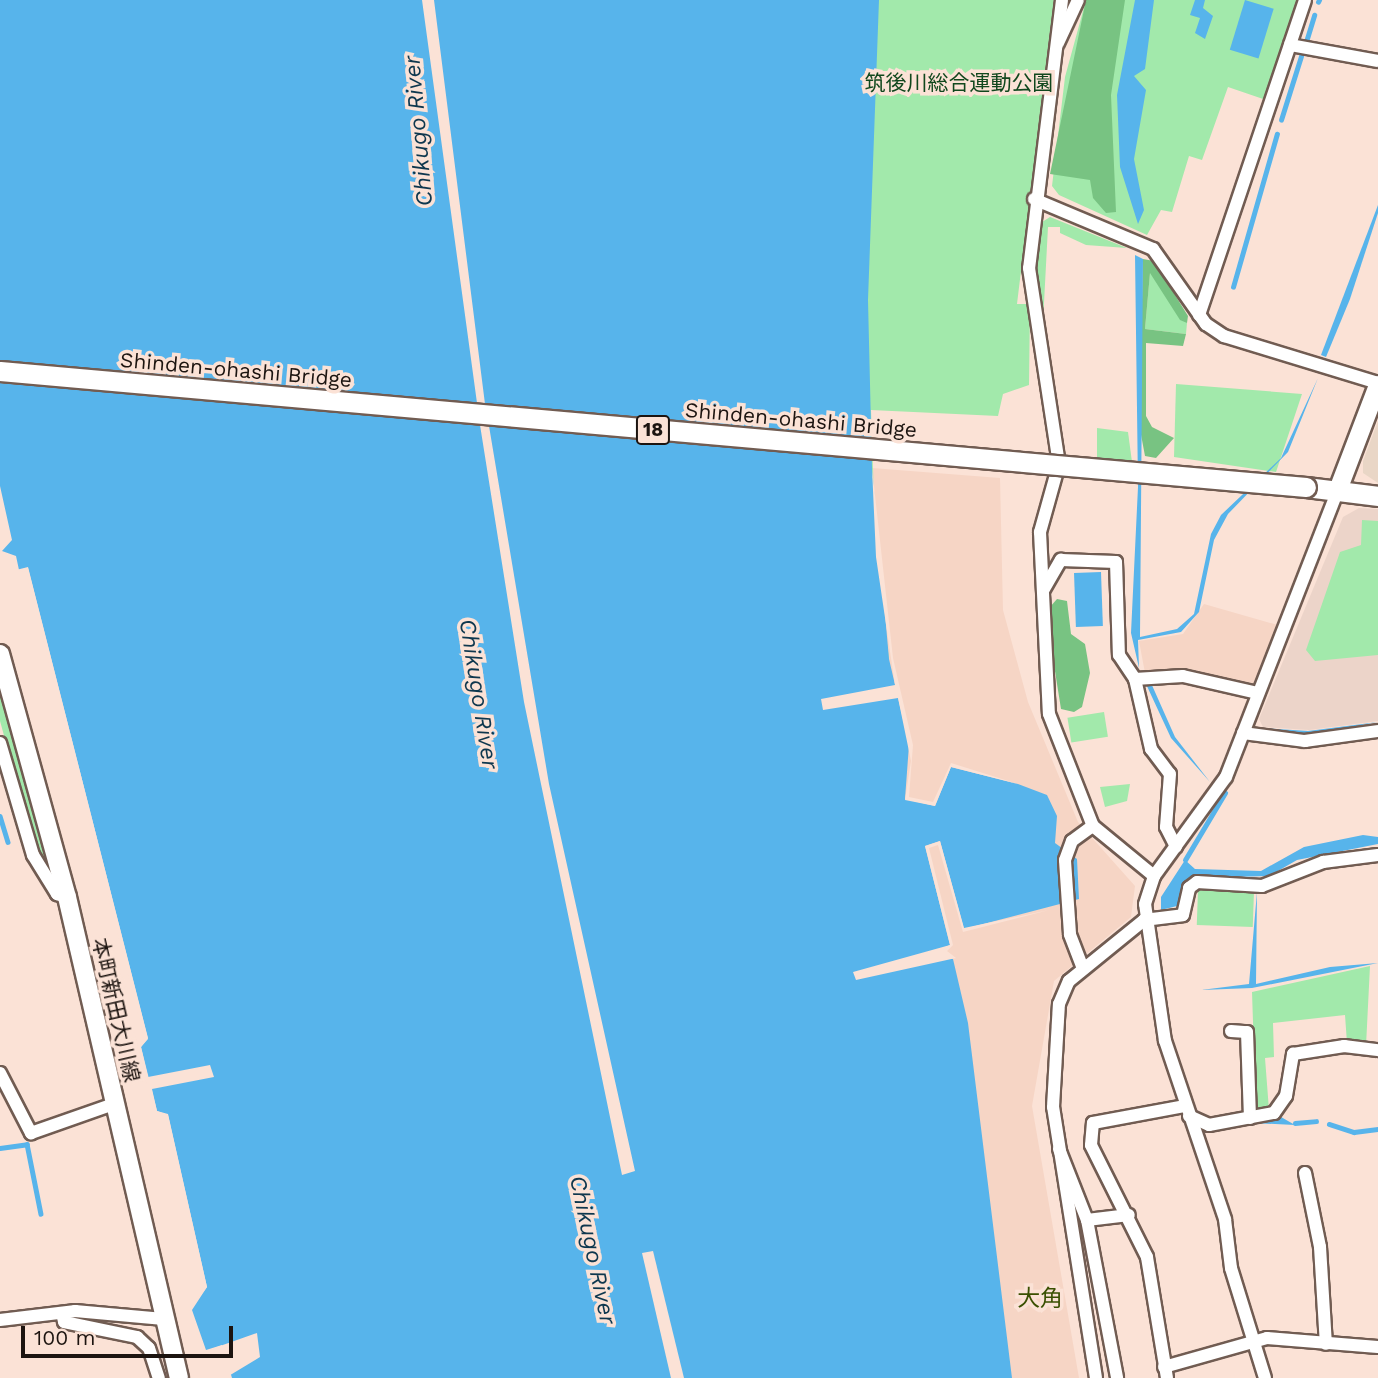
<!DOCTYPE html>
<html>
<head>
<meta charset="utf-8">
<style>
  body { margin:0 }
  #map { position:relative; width:1378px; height:1378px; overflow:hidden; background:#fbe2d6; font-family:"Work Sans","Noto Sans JP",sans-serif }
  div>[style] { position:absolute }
  .commercial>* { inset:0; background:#e9d6c6 }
  .built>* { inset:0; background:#f6d5c5 }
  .education>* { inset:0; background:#ecd4c9 }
  .green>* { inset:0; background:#a2e9ab; transform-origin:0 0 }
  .forest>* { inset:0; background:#78c382 }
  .water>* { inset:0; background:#57b4eb; transform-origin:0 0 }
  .pier>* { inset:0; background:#fbe2d6 }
  .stream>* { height:4.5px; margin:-2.25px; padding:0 2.25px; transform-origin:2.25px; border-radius:2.25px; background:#57b4eb }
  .roads { filter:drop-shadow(2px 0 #715c52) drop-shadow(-2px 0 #715c52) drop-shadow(0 2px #715c52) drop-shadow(0 -2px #715c52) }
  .minor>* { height:12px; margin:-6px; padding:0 6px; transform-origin:6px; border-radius:6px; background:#fff }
  .secondary>* { height:18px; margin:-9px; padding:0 9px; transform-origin:9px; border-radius:9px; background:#fff }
  .primary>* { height:19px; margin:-9.5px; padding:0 9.5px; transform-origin:9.5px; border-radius:9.5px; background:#fff }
  .bridges { filter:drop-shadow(2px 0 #715c52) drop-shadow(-2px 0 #715c52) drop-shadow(0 2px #715c52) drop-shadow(0 -2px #715c52) }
  .primary-bridge>* { height:19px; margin:-9.5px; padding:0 9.5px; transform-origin:9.5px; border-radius:9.5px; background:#fff }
  span { translate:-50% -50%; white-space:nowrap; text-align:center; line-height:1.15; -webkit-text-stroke:7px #fbe2d6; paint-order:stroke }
  .shield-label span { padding:2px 5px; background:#fbe2d6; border:2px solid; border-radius:5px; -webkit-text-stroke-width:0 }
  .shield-label { font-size:19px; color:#1c1410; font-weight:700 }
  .park-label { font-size:21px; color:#10471d }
  .street-label { font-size:21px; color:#1c1410 }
  .water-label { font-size:23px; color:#0e374e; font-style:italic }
  .neighbourhood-label { font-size:23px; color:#3a5002 }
  .scale { position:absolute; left:21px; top:1326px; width:212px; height:32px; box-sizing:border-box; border:4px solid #1c1410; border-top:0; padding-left:9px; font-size:21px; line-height:24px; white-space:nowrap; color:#1c1410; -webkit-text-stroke:5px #fbe2d6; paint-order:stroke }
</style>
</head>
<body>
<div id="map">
  <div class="commercial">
    <div style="clip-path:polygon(1378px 421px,1378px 483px,1363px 473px,1363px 461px)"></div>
  </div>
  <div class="built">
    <div style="clip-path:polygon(872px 468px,1000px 478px,1003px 610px,1028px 702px,1078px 822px,1135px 886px,1131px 917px,1054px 981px,1032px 1106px,1079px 1378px,981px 1378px,894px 807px)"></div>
    <div style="clip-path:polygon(1204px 604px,1281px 626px,1253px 688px,1145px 673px,1139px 641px,1183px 634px)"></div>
  </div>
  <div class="education">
    <div style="clip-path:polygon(1359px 508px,1378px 509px,1378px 721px,1309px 730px,1263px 727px,1259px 719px,1343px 517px)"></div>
  </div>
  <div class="green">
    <div style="clip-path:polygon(827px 0,1054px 0,1017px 304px,1030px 304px,1029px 385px,1003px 394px,998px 416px,871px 410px,876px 557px,889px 659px,880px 688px)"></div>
    <div style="clip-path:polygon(1086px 0,1297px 0,1266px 100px,1228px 87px,1202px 160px,1189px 156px,1172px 212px,1161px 210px,1147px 235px,1059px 195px,1052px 186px,1065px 77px)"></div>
    <div style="clip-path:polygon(1050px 217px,1127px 248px,1086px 245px,1060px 233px,1060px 227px,1048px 227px,1043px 322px,1036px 267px,1039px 224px)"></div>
    <div style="clip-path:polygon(1150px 272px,1187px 323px,1186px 334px,1145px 329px)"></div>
    <div style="clip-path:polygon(1176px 384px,1302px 394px,1276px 472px,1174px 457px)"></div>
    <div style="clip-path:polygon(1097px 428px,1128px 432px,1132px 462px,1097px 460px)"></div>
    <div style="clip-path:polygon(1362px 520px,1378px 521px,1378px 655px,1315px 661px,1306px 650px,1340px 552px,1361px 545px)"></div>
    <div style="clip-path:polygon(0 692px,5px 711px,56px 884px,33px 841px,0 721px)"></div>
    <div style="left:1104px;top:712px;width:25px;height:37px;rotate:81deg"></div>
    <div style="clip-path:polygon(1130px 784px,1127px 801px,1105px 807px,1100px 787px)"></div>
    <div style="left:1198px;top:890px;width:56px;height:35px;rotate:2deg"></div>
    <div style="clip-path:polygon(1370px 966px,1366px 1046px,1347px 1043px,1345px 1015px,1273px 1023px,1274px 1057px,1265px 1058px,1269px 1110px,1256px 1113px,1252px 992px)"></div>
  </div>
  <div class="forest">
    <div style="clip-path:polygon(1086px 0,1125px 0,1111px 95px,1116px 212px,1106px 213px,1093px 198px,1090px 180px,1050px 174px)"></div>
    <div style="clip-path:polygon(1143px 259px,1154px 261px,1188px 316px,1187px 323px,1180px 320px,1150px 273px,1145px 329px,1186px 334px,1183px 346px,1146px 343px,1146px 416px,1152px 427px,1174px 438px,1156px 458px,1145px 456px,1139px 424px)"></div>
    <div style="clip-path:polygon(1057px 599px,1067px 601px,1071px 634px,1085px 644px,1090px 673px,1082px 707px,1074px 712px,1061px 709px,1054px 665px,1050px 607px)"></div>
  </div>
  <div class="water">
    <div style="clip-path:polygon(0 0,879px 0,868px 300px,872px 468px,889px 659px,909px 745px,905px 799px,935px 806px,951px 767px,1018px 784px,1047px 795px,1057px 816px,1055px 843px,1077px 859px,1079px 899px,964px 929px,940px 841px,925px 846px,950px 945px,943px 948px,945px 958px,953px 959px,968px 1023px,1012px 1378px,232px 1378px,222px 1345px,206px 1350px,192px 1310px,207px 1287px,168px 1115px,157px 1111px,141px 1047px,148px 1038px,28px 568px,19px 570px,16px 556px,2px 551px,12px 540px,0 486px)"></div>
    <div style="clip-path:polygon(1135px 0,1154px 0,1145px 69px,1134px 76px,1146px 90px,1134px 159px,1144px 210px,1138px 224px,1120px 167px,1117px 95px)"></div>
    <div style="clip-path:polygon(1195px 0,1205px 0,1203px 8px,1213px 16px,1205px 39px,1195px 33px,1200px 18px,1190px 15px)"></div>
    <div style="left:1245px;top:0;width:30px;height:52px;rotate:17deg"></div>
    <div style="clip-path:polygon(1378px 205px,1378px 213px,1350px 299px,1326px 357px,1321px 355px)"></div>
    <div style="clip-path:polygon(1135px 255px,1143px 259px,1140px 637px,1177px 629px,1194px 614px,1211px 534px,1221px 515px,1281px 458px,1318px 378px,1288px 452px,1228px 514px,1214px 540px,1199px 612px,1181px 632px,1138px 640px,1139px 668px,1131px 633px,1138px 487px)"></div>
    <div style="left:1101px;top:572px;width:54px;height:27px;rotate:88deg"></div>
    <div style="clip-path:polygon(1151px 683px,1175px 737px,1210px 782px,1171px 738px,1146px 684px)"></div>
    <div style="clip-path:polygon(1378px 722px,1308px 735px,1276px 734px,1263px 728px,1308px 731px)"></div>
    <div style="clip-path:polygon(1363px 835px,1378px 837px,1378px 844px,1297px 860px,1269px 876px,1196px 878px,1185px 882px,1181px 905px,1161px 910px,1161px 897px,1185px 860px,1195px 869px,1261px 871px,1304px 847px)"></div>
    <div style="clip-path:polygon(1257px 892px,1256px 984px,1330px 967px,1378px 963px,1252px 988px,1201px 990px,1249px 984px)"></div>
    <div style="clip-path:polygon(1281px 1117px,1295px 1125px,1251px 1123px)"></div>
  </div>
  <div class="pier">
    <div style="clip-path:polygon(422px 0,434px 0,485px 404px,875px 441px,875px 459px,489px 426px,549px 784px,635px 1171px,622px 1175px,524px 702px,480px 425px,0 383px,0 361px,477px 403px)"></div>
    <div style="clip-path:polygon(872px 468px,893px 658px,913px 745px,909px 797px,933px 802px,951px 763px,1018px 784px,951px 767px,935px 806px,905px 800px,911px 761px,898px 698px,823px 710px,821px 699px,895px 685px,876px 557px)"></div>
    <div style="clip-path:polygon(28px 567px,148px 1039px,141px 1047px,148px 1077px,210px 1065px,214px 1077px,152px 1089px,157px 1111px,168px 1114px,207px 1287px,189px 1311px,204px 1286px,195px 1238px,165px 1117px,154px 1112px,137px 1048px,144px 1038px,26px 572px,16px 570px)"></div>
    <div style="clip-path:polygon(940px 841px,964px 928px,1049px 910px,963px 932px,938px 845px,929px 848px,953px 945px,947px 951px,956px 958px,856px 980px,853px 972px,950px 945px,925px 846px)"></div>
    <div style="clip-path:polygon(653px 1251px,684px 1378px,671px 1378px,642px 1253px)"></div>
    <div style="clip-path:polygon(257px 1333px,260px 1357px,227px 1377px,219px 1349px,203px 1352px)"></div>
  </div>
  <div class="stream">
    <div style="left:1318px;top:2px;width:2px;rotate:-63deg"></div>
    <div style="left:1306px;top:42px;width:28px;rotate:-73deg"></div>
    <div style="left:1281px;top:120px;width:67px;rotate:-72.6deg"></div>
    <div style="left:1233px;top:287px;width:159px;rotate:-74deg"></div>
    <div style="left:0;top:816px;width:27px;rotate:73deg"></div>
    <div style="left:1185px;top:860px;width:78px;rotate:-59.2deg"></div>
    <div style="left:1295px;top:1123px;width:21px;rotate:-5deg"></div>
    <div style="left:1329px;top:1124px;width:26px;rotate:18deg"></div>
    <div style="left:1354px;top:1132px;width:24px;rotate:-7deg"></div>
    <div style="left:0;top:1148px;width:27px;rotate:-8deg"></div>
    <div style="left:27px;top:1144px;width:71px;rotate:78.7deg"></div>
  </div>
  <div class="roads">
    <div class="minor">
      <div style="left:1062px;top:0;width:270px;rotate:97deg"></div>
      <div style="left:1029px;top:268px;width:198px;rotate:81.3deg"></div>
      <div style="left:1059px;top:464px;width:71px;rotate:105.6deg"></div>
      <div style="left:1040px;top:532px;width:182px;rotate:87.2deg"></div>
      <div style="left:1049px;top:714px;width:120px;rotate:68.6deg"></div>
      <div style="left:1093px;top:826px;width:79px;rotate:39.3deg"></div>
      <div style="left:1058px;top:43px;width:47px;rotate:-65.1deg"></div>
      <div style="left:1290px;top:45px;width:89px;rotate:10.3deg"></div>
      <div style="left:1034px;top:199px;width:129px;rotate:22.8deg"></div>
      <div style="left:1153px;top:249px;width:92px;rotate:54.8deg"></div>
      <div style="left:1206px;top:324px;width:22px;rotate:34deg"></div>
      <div style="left:1224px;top:336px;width:161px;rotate:17deg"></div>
      <div style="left:1199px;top:315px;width:332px;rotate:-71.4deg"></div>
      <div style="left:1044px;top:589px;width:34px;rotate:-60deg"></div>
      <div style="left:1061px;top:560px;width:55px;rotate:2.1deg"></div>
      <div style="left:1116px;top:562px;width:93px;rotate:88.2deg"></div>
      <div style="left:1119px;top:655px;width:29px;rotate:56deg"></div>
      <div style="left:1135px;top:679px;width:48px;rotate:-3.6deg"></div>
      <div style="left:1183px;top:676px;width:77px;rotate:12.8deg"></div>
      <div style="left:1135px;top:679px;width:72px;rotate:77.1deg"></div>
      <div style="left:1151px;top:749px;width:31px;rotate:53deg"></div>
      <div style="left:1170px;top:774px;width:53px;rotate:94.3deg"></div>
      <div style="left:1166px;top:827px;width:22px;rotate:63deg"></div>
      <div style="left:1243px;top:733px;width:63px;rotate:7.4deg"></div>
      <div style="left:1305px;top:741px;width:74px;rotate:-7.8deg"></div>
      <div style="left:0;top:743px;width:117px;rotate:73.6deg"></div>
      <div style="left:33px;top:855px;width:46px;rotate:58.4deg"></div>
      <div style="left:57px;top:894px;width:10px;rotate:17deg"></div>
      <div style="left:1082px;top:966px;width:34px;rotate:-111deg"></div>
      <div style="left:1070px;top:934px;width:74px;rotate:-93.9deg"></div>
      <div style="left:1065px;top:860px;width:20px;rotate:-70deg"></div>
      <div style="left:1072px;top:841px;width:26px;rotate:-36deg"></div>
      <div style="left:1231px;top:1031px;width:16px;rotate:4deg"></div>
      <div style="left:1247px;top:1032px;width:86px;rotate:88deg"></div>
      <div style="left:0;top:1073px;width:68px;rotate:62.7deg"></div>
      <div style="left:31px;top:1133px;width:88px;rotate:-19.3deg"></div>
      <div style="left:1189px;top:1116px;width:22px;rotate:24deg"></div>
      <div style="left:1209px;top:1125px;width:66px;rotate:-10.5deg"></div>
      <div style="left:1274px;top:1113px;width:21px;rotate:-55deg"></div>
      <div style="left:1286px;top:1096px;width:43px;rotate:-80.5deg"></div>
      <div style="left:1293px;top:1054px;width:52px;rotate:-8.9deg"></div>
      <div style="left:1344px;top:1046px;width:34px;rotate:7deg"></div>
      <div style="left:1059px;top:1149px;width:76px;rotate:68.5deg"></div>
      <div style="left:1087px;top:1220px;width:161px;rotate:79.2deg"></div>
      <div style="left:1305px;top:1173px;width:76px;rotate:78.5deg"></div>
      <div style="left:1320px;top:1247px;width:97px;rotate:86.5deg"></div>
      <div style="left:1087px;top:1220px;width:42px;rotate:-6.8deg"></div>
      <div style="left:62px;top:1313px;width:9px;rotate:77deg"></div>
      <div style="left:64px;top:1322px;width:75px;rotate:11.6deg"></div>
      <div style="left:137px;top:1337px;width:16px;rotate:43deg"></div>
      <div style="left:149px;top:1348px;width:32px;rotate:72deg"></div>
      <div style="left:0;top:1320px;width:76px;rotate:-6.8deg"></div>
      <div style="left:75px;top:1311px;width:89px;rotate:5.1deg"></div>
      <div style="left:1164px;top:1367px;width:107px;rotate:-15.7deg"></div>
      <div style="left:1267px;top:1338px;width:111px;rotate:4.6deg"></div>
      <div style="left:1096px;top:1378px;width:274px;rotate:-99deg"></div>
      <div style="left:1053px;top:1107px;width:103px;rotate:-86.7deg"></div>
      <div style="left:1059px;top:1004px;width:25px;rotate:-67deg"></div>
      <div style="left:1069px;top:981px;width:97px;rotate:-39.1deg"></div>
      <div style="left:1144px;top:920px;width:39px;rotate:-7deg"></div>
      <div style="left:1183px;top:915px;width:28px;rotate:-77deg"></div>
      <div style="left:1189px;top:888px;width:10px;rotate:-37deg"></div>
      <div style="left:1197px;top:882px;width:65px;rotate:3.5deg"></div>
      <div style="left:1262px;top:886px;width:66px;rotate:-21.5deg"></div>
      <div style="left:1323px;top:862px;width:55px;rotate:-7.3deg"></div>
      <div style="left:1167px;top:1378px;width:123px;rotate:-99.4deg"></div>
      <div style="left:1147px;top:1257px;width:125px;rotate:-116.6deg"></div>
      <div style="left:1091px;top:1145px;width:22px;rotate:-85deg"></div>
      <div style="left:1093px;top:1123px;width:94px;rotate:-10.5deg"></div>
      <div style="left:1265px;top:1378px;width:115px;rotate:-107.2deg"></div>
      <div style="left:1231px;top:1268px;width:49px;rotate:-97deg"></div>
      <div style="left:1225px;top:1219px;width:188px;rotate:-108.6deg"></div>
      <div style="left:1165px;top:1041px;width:138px;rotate:-98.3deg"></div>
      <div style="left:1145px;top:904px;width:29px;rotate:-72deg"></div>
      <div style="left:1154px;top:876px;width:122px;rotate:-54deg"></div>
      <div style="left:1226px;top:777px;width:308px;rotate:-68.7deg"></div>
    </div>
    <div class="secondary">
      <div style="left:1338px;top:490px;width:112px;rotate:-69.1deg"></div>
      <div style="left:0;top:654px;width:252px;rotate:74.6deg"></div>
      <div style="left:67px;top:897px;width:494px;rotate:76.9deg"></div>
    </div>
    <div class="primary">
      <div style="left:1306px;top:487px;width:73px;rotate:7.1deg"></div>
    </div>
  </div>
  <div class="bridges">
    <div class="primary-bridge">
      <div style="left:0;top:371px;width:1311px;rotate:5.08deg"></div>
    </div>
  </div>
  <div class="shield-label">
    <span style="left:653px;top:430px">18</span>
  </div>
  <div class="park-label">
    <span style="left:959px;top:83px">筑後川総合運動公園</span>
  </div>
  <div class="street-label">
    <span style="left:236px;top:370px;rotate:5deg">Shinden-ohashi Bridge</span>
    <span style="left:801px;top:420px;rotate:5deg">Shinden-ohashi Bridge</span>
    <span style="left:116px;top:1010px;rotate:77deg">本町新田大川線</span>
  </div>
  <div class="water-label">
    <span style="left:419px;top:131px;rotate:-95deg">Chikugo River</span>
    <span style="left:478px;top:694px;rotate:81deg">Chikugo River</span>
    <span style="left:592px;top:1250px;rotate:78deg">Chikugo River</span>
  </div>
  <div class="neighbourhood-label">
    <span style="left:1040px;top:1299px">大角</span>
  </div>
  <div class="scale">100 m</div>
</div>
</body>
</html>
